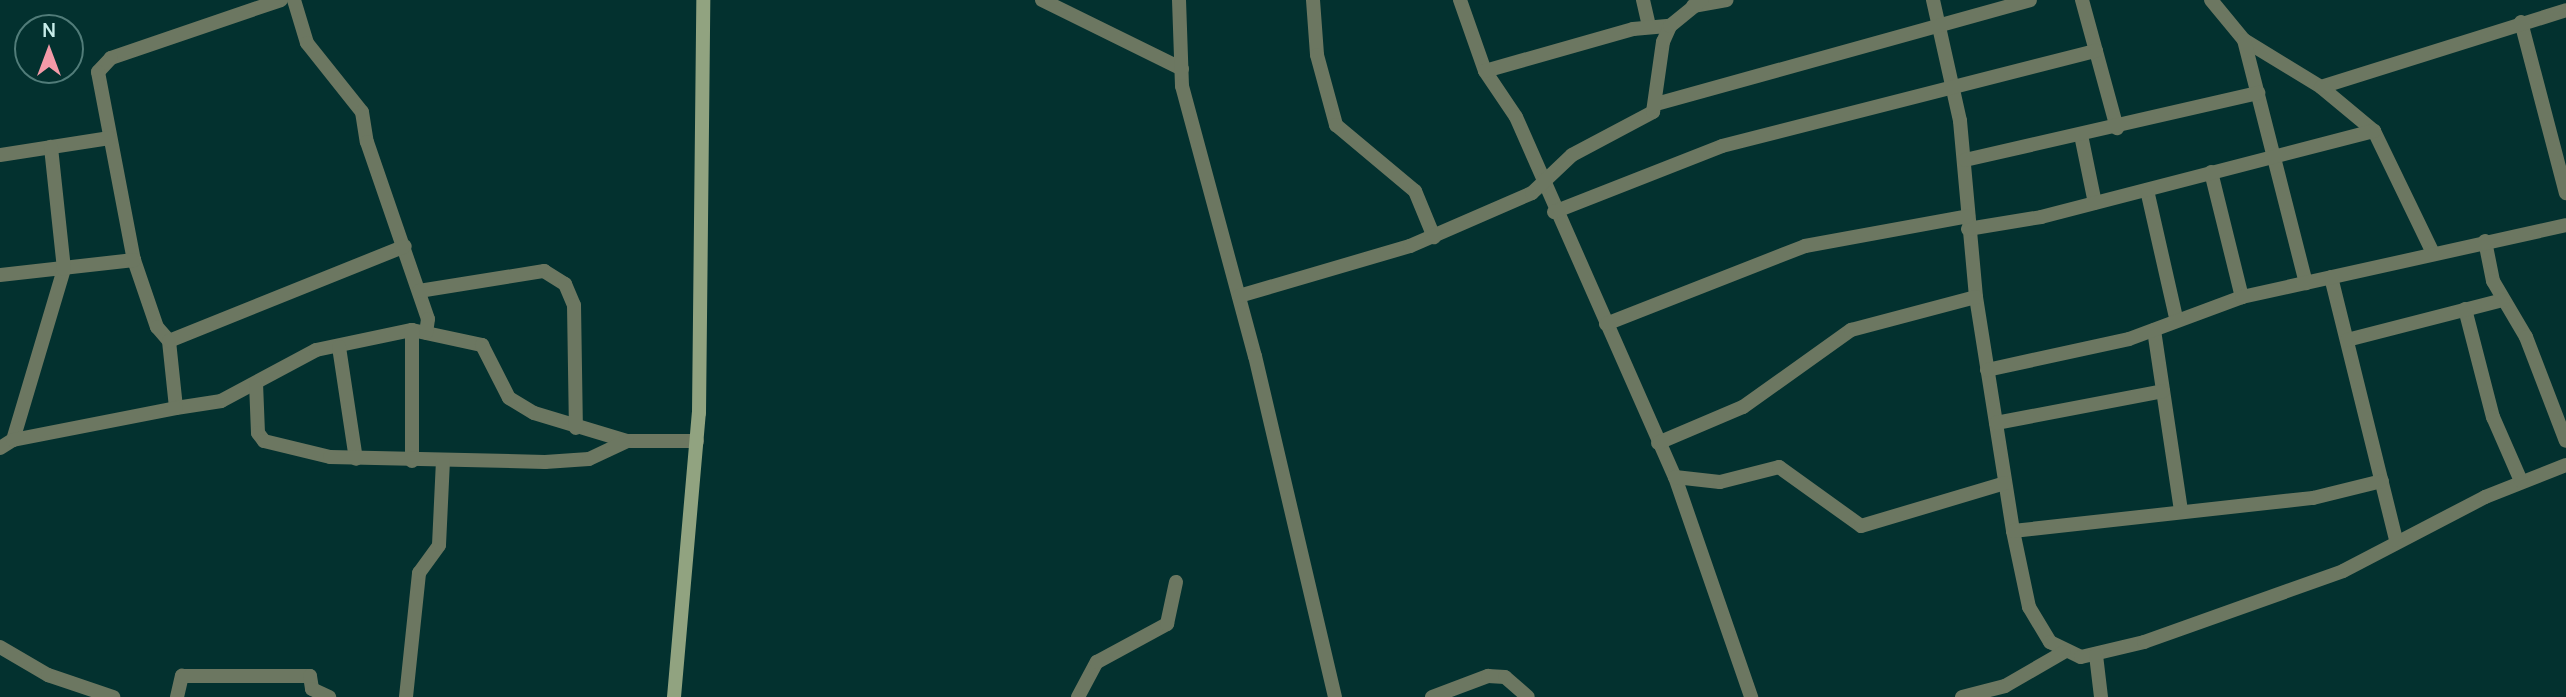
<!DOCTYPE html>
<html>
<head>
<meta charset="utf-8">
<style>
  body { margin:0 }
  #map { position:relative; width:2566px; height:697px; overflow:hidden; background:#03312f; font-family:Manrope,sans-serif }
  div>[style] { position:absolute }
  .street>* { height:14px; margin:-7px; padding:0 7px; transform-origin:7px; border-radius:7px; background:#6c7761 }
  .secondary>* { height:14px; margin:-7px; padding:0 7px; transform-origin:7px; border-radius:7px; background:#91a380 }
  span { translate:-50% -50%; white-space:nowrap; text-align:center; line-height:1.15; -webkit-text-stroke:6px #03312f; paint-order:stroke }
  .north { position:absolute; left:14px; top:14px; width:70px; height:70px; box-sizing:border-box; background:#03312f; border:2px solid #517c79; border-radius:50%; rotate:0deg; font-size:19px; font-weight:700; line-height:28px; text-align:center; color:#c7ece9 }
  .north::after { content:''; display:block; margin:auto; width:24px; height:32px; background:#f39aa8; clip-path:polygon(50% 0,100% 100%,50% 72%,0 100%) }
</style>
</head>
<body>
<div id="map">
  <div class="street">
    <div style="left:281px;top:0;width:180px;rotate:161.2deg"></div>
    <div style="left:111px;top:58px;width:19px;rotate:133deg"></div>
    <div style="left:98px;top:72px;width:191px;rotate:79.2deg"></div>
    <div style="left:134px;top:260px;width:71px;rotate:71.1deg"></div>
    <div style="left:157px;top:327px;width:18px;rotate:49deg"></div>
    <div style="left:169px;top:341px;width:67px;rotate:84deg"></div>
    <div style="left:176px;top:408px;width:46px;rotate:-8.8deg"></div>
    <div style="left:221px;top:401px;width:108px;rotate:-28.2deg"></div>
    <div style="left:316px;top:350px;width:98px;rotate:-11.8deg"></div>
    <div style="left:412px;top:330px;width:72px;rotate:12.1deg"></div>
    <div style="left:482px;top:345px;width:59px;rotate:63deg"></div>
    <div style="left:509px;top:398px;width:29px;rotate:31deg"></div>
    <div style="left:534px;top:413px;width:97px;rotate:16.8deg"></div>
    <div style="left:627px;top:441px;width:70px"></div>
    <div style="left:294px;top:0;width:45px;rotate:73.2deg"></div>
    <div style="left:307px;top:43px;width:88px;rotate:51.4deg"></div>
    <div style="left:362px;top:112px;width:30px;rotate:81deg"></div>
    <div style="left:367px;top:142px;width:187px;rotate:71deg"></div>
    <div style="left:428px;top:319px;width:14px;rotate:98deg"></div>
    <div style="left:1042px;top:0;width:156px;rotate:26.2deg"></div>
    <div style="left:1179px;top:0;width:86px;rotate:88deg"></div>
    <div style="left:1182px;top:86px;width:280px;rotate:74.9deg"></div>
    <div style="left:1255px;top:356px;width:350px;rotate:76.8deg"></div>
    <div style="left:1313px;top:0;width:55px;rotate:85.8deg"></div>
    <div style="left:1317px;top:55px;width:73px;rotate:74.8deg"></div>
    <div style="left:1336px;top:125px;width:103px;rotate:39.9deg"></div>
    <div style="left:1415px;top:191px;width:50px;rotate:67.6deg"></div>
    <div style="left:1460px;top:0;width:75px;rotate:70.6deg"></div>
    <div style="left:1485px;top:71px;width:55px;rotate:56deg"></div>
    <div style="left:1516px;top:117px;width:394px;rotate:66.2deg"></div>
    <div style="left:1675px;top:477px;width:233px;rotate:70.9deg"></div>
    <div style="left:1643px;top:0;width:27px;rotate:77deg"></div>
    <div style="left:1933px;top:0;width:124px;rotate:77.4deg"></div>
    <div style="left:1960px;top:121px;width:177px;rotate:84.8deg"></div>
    <div style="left:1976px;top:297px;width:237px;rotate:81deg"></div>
    <div style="left:2013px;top:531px;width:78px;rotate:78.1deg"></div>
    <div style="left:2029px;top:607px;width:41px;rotate:59deg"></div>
    <div style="left:2050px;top:642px;width:34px;rotate:26deg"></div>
    <div style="left:2081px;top:657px;width:65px;rotate:-13.4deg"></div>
    <div style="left:2144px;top:642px;width:211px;rotate:-19.6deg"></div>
    <div style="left:2343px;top:571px;width:160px;rotate:-27.5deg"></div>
    <div style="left:2485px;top:497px;width:87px;rotate:-21.6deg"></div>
    <div style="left:2082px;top:0;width:133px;rotate:74.7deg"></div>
    <div style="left:2211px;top:0;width:52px;rotate:50.5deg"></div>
    <div style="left:2244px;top:40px;width:90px;rotate:31.4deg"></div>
    <div style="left:2321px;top:87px;width:69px;rotate:39.7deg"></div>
    <div style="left:2374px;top:131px;width:133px;rotate:64.2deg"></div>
    <div style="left:1693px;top:6px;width:34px;rotate:-10deg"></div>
    <div style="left:2521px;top:22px;width:177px;rotate:75.3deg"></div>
    <div style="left:2244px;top:40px;width:251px;rotate:75.7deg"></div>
    <div style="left:1485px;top:71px;width:154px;rotate:-15.8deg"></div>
    <div style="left:1633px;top:29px;width:37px;rotate:-5deg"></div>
    <div style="left:2321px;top:87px;width:257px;rotate:-17.4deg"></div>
    <div style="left:1656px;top:104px;width:388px;rotate:-15.5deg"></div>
    <div style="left:2081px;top:135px;width:69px;rotate:78.4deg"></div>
    <div style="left:0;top:155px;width:111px;rotate:-8.8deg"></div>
    <div style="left:1965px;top:160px;width:301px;rotate:-12.9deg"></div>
    <div style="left:2211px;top:172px;width:129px;rotate:76.1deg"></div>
    <div style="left:2147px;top:190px;width:131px;rotate:77.2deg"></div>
    <div style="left:1554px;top:212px;width:180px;rotate:-21.4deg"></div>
    <div style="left:1722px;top:146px;width:386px;rotate:-14.3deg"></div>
    <div style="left:1968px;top:229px;width:74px;rotate:-9.3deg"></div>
    <div style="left:2041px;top:217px;width:344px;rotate:-14.5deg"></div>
    <div style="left:2485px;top:241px;width:41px;rotate:78.7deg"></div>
    <div style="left:2493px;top:281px;width:65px;rotate:59.5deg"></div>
    <div style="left:2526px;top:337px;width:111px;rotate:69deg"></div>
    <div style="left:0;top:275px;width:135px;rotate:-6.4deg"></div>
    <div style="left:2331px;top:277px;width:271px;rotate:76.1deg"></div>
    <div style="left:419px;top:291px;width:127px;rotate:-9.1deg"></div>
    <div style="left:544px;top:271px;width:25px;rotate:32deg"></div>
    <div style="left:565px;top:284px;width:23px;rotate:67deg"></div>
    <div style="left:574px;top:305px;width:123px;rotate:89.1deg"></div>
    <div style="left:1239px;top:296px;width:178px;rotate:-16.3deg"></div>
    <div style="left:1410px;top:246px;width:133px;rotate:-23.5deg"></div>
    <div style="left:1532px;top:193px;width:55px;rotate:-43.5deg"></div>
    <div style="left:1572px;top:155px;width:92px;rotate:-28deg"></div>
    <div style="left:1653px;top:112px;width:71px;rotate:-81.9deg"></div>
    <div style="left:1663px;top:42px;width:17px;rotate:-66deg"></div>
    <div style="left:1670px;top:26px;width:41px;rotate:-39.1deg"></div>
    <div style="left:2465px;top:309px;width:112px;rotate:75.5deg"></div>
    <div style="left:2493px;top:417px;width:70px;rotate:66.4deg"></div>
    <div style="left:1606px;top:324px;width:214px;rotate:-21.4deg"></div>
    <div style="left:1805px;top:246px;width:166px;rotate:-10.4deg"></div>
    <div style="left:412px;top:330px;width:131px;rotate:90deg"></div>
    <div style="left:2154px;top:330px;width:183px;rotate:81.5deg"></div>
    <div style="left:2347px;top:340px;width:161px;rotate:-14.4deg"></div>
    <div style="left:169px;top:341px;width:254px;rotate:-21.9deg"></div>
    <div style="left:339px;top:347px;width:113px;rotate:81.4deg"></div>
    <div style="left:1987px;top:370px;width:145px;rotate:-12.3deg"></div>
    <div style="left:2129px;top:339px;width:121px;rotate:-20.4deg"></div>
    <div style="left:2242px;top:297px;width:332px;rotate:-12.5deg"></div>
    <div style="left:256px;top:383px;width:50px;rotate:87.7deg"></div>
    <div style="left:258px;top:433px;width:10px;rotate:53deg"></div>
    <div style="left:264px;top:441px;width:68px;rotate:13.6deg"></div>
    <div style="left:330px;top:457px;width:215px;rotate:1.3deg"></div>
    <div style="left:545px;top:462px;width:44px;rotate:-3.9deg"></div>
    <div style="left:589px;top:459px;width:42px;rotate:-25.3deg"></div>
    <div style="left:1996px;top:423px;width:170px;rotate:-10.8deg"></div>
    <div style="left:13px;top:440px;width:178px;rotate:-73.4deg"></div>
    <div style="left:64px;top:269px;width:123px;rotate:-96.1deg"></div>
    <div style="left:1658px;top:443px;width:92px;rotate:-23deg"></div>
    <div style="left:1743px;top:407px;width:133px;rotate:-35.5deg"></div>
    <div style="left:1851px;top:330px;width:129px;rotate:-14.8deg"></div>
    <div style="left:0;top:448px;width:15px;rotate:-32deg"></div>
    <div style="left:13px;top:440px;width:166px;rotate:-11.1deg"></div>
    <div style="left:1675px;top:477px;width:45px;rotate:6.3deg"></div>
    <div style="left:1720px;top:482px;width:61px;rotate:-14.3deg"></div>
    <div style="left:1779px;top:467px;width:101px;rotate:35.7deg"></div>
    <div style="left:1861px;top:526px;width:150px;rotate:-16.6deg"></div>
    <div style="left:2013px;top:531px;width:302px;rotate:-6.3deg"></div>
    <div style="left:2313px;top:498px;width:71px;rotate:-13.8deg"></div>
    <div style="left:0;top:647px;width:56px;rotate:30.3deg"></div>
    <div style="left:48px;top:675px;width:69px;rotate:18.7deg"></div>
    <div style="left:2096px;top:655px;width:42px;rotate:83.2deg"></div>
    <div style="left:177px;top:697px;width:22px;rotate:-77deg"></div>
    <div style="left:182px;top:676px;width:128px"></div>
    <div style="left:310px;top:676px;width:13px;rotate:81deg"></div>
    <div style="left:312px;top:689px;width:19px;rotate:25deg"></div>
    <div style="left:406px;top:697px;width:125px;rotate:-84deg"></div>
    <div style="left:419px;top:573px;width:34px;rotate:-54deg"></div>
    <div style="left:439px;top:545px;width:84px;rotate:-87.3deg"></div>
    <div style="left:1078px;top:697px;width:40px;rotate:-62deg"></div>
    <div style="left:1097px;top:662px;width:80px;rotate:-28.5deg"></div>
    <div style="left:1167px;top:624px;width:43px;rotate:-77.9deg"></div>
    <div style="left:1432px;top:697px;width:60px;rotate:-20.6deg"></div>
    <div style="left:1488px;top:676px;width:17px;rotate:3deg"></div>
    <div style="left:1505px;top:677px;width:30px;rotate:41deg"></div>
    <div style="left:1962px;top:697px;width:44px;rotate:-14.3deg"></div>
    <div style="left:2005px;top:686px;width:68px;rotate:-30deg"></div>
  </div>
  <div class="secondary">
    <div style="left:674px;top:697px;width:285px;rotate:-85deg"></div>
    <div style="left:699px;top:413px;width:413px;rotate:-89.4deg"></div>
  </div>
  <div class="north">N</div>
</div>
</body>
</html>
